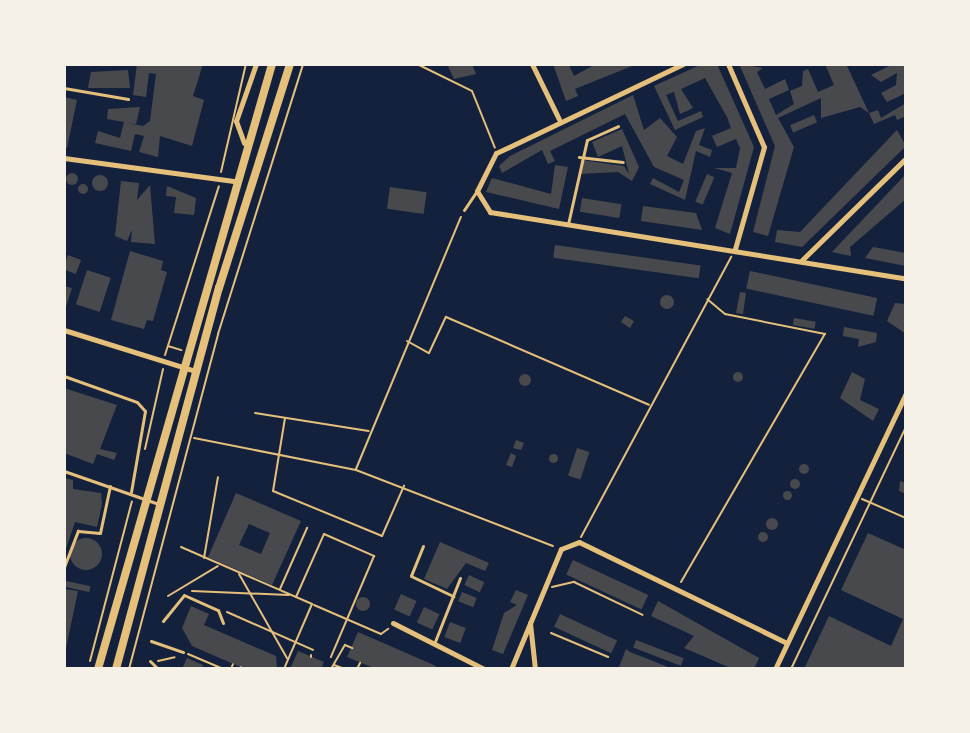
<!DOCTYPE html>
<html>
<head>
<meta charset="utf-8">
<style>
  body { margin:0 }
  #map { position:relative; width:970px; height:733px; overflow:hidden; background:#14213d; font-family:"Exo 2",sans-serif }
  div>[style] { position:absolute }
  .building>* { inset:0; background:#48494c; transform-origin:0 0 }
  .round { border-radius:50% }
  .path>* { height:2px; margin:-1px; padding:0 1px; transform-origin:1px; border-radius:1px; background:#e5c07b }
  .service>* { height:3px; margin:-1.5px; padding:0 1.5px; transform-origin:1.5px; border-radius:1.5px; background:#e5c07b }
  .minor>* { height:5px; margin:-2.5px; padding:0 2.5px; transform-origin:2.5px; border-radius:2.5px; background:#e5c07b }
  .primary>* { height:8px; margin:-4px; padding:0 4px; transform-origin:4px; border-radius:4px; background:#e5c07b }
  span { translate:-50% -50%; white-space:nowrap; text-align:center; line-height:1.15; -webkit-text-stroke:6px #f6f1e7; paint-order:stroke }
  .frame { position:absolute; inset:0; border:66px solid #f6f1e7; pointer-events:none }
</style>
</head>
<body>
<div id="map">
  <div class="building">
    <div style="clip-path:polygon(137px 64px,203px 64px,193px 96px,204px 100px,192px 146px,160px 136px,158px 157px,139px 152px,144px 136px,135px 134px,131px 151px,95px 143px,98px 131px,120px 138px,124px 122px,107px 119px,108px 109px,140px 107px,136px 124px,127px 123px,143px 126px,150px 121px,156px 74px,149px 73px,146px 97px,133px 95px)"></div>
    <div style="clip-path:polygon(447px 64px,472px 64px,476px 74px,454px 79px)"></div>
    <div style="clip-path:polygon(553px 64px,569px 65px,574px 76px,596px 64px,637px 64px,575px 89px,578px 96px,566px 101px)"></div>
    <div style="clip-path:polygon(702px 64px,717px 64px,754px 147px,730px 234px,715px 228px,732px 173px,714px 168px,736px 168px,740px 148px,736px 139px,717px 147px,712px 136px,731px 128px,727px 117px,705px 78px,681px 89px,693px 108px,687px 111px,680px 114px,674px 92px,666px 95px,678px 121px,701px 111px,703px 117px,675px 130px,654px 86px)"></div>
    <div style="clip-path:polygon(739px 64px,763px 68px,757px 72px,765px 89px,785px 79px,789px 90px,769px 99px,776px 115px,794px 104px,790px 91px,802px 86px,803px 71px,808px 69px,818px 92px,834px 85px,825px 64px,846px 64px,869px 113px,860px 107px,821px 118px,821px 98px,778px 118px,794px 147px,768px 236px,753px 232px,775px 146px)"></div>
    <div style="clip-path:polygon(893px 64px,906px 64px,906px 93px,887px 102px,881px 93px,896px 85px,897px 73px,881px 82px,871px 75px)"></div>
    <div style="clip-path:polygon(128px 70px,130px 88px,88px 88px,91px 72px)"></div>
    <div style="clip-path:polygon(633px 95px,644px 130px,660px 118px,677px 137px,667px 156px,683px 164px,696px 131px,705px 128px,699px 145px,712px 150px,710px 157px,696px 151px,685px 200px,650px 184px,653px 178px,679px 192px,684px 180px,654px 167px,625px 114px,550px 151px,555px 161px,548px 164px,542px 150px,502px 173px,499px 166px,510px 156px)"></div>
    <div style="clip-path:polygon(64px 97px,77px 100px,67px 148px,64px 147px)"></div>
    <div style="clip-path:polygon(906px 103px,906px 116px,897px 120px,895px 115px,874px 124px,869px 113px,878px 110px,881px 118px)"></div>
    <div style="left:814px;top:115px;width:8px;height:26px;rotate:67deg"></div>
    <div style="clip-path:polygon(622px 129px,639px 167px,632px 181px,618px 172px,579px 174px,581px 160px,624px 166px,629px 174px,622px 146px,598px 157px,592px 142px)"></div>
    <div style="clip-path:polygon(897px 130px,906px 146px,802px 247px,775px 242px,777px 230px,800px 232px)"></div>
    <div style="clip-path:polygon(555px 165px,568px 167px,559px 209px,486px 192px,492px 178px,551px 194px)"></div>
    <div class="round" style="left:66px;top:173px;width:12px;height:12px"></div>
    <div style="left:707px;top:174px;width:8px;height:30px;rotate:23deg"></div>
    <div style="clip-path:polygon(906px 174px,906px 199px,850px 247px,851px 256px,832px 252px)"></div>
    <div class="round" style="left:92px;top:175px;width:16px;height:16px"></div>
    <div style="clip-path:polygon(121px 181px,139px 183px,137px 200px,150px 185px,155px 244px,131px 242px,132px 230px,127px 241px,115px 236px)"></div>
    <div class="round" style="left:78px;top:184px;width:10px;height:10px"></div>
    <div style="clip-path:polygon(167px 186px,196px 198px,194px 215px,174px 213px,176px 197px,166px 196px)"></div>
    <div style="left:390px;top:187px;width:37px;height:22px;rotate:8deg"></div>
    <div style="left:582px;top:198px;width:40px;height:14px;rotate:9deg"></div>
    <div style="clip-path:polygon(643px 206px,696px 213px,702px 230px,641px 221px)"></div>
    <div style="left:555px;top:245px;width:147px;height:13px;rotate:8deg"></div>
    <div style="clip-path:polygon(873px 247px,906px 253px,906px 266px,865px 258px)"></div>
    <div style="clip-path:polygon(130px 251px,163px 261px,161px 270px,167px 272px,153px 321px,147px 320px,144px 329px,111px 320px)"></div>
    <div style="left:68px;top:255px;width:14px;height:15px;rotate:21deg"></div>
    <div style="left:87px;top:270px;width:25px;height:36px;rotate:18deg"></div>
    <div style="left:750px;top:271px;width:130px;height:18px;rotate:12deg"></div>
    <div style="clip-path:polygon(64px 286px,72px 288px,65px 310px,64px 310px)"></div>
    <div style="clip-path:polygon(740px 292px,746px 293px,743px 314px,736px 313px)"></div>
    <div class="round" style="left:660px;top:295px;width:14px;height:14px"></div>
    <div style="clip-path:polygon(895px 303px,906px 304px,906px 334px,887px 321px)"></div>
    <div style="clip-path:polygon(625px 316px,634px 321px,630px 328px,621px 322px)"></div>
    <div style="left:794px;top:318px;width:22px;height:7px;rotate:10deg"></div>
    <div style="clip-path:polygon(844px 327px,877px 333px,876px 342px,858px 347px,859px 339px,843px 336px)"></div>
    <div style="clip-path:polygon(852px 372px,865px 379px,860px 400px,879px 409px,873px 421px,840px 398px)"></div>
    <div class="round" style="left:733px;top:372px;width:10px;height:10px"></div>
    <div class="round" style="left:519px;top:374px;width:12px;height:12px"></div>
    <div style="clip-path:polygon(64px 388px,117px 405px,100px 449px,117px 453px,114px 460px,97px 454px,93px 464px,64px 453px)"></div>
    <div style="clip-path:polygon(516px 440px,524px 443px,521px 450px,513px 448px)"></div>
    <div style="left:577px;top:448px;width:13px;height:29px;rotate:18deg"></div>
    <div style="clip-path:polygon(511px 453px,516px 456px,512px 467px,506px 465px)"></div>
    <div class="round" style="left:548.5px;top:453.5px;width:9px;height:9px"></div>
    <div class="round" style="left:799px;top:464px;width:10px;height:10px"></div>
    <div style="clip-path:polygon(64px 478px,73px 480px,73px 489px,101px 493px,102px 504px,97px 527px,75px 522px,65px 552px)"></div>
    <div class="round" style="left:790px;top:479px;width:10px;height:10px"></div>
    <div style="clip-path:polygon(900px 481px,906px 483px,906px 494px,899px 491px)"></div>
    <div class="round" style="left:782.5px;top:490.5px;width:9px;height:9px"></div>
    <div style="clip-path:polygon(evenodd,236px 493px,301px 521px,272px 585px,208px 557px,236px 493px,249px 524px,270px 533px,261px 554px,239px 545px,249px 524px)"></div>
    <div class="round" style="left:766px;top:518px;width:12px;height:12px"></div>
    <div class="round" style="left:758px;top:532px;width:10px;height:10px"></div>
    <div style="clip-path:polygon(868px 533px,906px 550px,906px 669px,804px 669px,829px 616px,891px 646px,903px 619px,841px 590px)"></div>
    <div class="round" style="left:70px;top:538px;width:32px;height:32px"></div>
    <div style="clip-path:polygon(440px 542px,489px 563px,485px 571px,466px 563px,447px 589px,424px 579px)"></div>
    <div style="left:573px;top:560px;width:83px;height:16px;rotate:25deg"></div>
    <div style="left:469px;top:575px;width:17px;height:11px;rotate:25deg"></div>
    <div style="left:66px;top:581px;width:25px;height:6px;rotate:12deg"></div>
    <div style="clip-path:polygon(64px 589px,78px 591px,65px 653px,64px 653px)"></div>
    <div style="clip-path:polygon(516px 590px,528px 595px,503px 654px,492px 650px,504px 613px,517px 605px,510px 602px)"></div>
    <div style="left:462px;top:592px;width:16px;height:10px;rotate:22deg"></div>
    <div style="left:401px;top:594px;width:17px;height:17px;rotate:24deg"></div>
    <div class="round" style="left:356px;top:597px;width:14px;height:14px"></div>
    <div style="clip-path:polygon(658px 601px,759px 658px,754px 669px,733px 669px,684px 648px,694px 636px,651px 616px)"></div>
    <div style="clip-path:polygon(191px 606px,209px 614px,204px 625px,276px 656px,277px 669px,245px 669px,192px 646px,182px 628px)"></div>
    <div style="left:424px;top:607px;width:17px;height:17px;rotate:25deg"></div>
    <div style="left:560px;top:614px;width:63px;height:14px;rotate:25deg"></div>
    <div style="left:450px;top:622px;width:17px;height:16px;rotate:21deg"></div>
    <div style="clip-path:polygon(358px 632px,436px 666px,435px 669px,376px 669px,347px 657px)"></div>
    <div style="left:636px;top:640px;width:51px;height:8px;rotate:21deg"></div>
    <div style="clip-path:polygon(626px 649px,630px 652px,673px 669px,619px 667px)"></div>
    <div style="clip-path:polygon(298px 651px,324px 662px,321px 669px,290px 669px)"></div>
    <div style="clip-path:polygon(187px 658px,203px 665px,202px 669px,182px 669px)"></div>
  </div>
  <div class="path">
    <div style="left:417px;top:64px;width:61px;rotate:26.1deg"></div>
    <div style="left:472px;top:91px;width:61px;rotate:68deg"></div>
    <div style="left:221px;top:172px;width:111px;rotate:-77deg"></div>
    <div style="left:407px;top:341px;width:25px;rotate:29deg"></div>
    <div style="left:429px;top:353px;width:40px;rotate:-65deg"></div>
    <div style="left:446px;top:317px;width:221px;rotate:23.4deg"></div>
    <div style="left:168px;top:346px;width:14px;rotate:17deg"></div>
    <div style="left:165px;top:355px;width:177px;rotate:-72.3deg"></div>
    <div style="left:255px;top:413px;width:115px;rotate:9deg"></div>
    <div style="left:285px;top:418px;width:74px;rotate:99.3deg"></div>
    <div style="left:273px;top:491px;width:118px;rotate:22.4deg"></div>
    <div style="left:382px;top:536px;width:55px;rotate:-66.3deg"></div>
    <div style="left:194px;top:438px;width:165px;rotate:11.2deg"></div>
    <div style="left:356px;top:470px;width:211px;rotate:21.1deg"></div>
    <div style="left:145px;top:449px;width:82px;rotate:-77.3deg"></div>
    <div style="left:356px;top:469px;width:273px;rotate:-67.4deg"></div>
    <div style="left:862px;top:499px;width:48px;rotate:23.4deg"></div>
    <div style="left:581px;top:537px;width:318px;rotate:-61.8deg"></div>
    <div style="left:181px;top:547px;width:143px;rotate:23.5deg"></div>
    <div style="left:312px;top:604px;width:71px;rotate:113.3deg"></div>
    <div style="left:204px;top:558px;width:82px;rotate:-80.2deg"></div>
    <div style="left:239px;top:574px;width:97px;rotate:60.3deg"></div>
    <div style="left:681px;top:582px;width:287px;rotate:-59.9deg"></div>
    <div style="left:825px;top:334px;width:102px;rotate:-168.7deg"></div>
    <div style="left:725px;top:314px;width:23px;rotate:-140deg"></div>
    <div style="left:552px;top:587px;width:23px;rotate:-13deg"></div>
    <div style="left:574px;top:582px;width:76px;rotate:25.6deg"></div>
    <div style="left:280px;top:589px;width:67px;rotate:-66.1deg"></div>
    <div style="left:192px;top:591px;width:97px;rotate:2.4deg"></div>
    <div style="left:168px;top:596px;width:58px;rotate:-31deg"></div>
    <div style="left:296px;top:597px;width:69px;rotate:-66deg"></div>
    <div style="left:324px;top:534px;width:55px;rotate:23.7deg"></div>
    <div style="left:374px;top:556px;width:110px;rotate:113.1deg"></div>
    <div style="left:314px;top:605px;width:73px;rotate:23.4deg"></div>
    <div style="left:381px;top:634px;width:9px;rotate:-36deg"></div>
    <div style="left:227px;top:612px;width:94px;rotate:23.8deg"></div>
    <div style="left:551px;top:633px;width:62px;rotate:22.8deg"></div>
    <div style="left:188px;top:654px;width:39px;rotate:23deg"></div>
    <div style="left:311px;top:655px;width:2px;rotate:90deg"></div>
    <div style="left:90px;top:661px;width:165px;rotate:-75.3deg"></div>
    <div style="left:158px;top:661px;width:17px;rotate:-13deg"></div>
    <div style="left:334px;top:665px;width:12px;rotate:20deg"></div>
    <div style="left:129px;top:669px;width:347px;rotate:-75.1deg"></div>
    <div style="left:218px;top:334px;width:283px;rotate:-72.5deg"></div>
    <div style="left:231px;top:669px;width:5px;rotate:-68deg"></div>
    <div style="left:240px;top:669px;width:2px;rotate:-63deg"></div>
    <div style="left:331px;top:669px;width:28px;rotate:-60deg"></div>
    <div style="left:345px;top:645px;width:8px;rotate:23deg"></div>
    <div style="left:357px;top:669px;width:7px;rotate:-63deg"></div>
    <div style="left:791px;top:669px;width:268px;rotate:-64.6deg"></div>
  </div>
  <div class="service">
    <div style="left:64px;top:88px;width:65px;rotate:9.8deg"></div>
    <div style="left:579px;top:157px;width:44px;rotate:6.5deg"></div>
    <div style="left:464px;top:210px;width:23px;rotate:-56deg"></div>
    <div style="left:568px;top:224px;width:86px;rotate:-77.3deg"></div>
    <div style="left:587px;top:140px;width:34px;rotate:-24deg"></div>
    <div style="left:64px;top:376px;width:77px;rotate:19.6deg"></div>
    <div style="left:137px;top:402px;width:12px;rotate:48deg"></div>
    <div style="left:145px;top:411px;width:82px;rotate:99.8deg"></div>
    <div style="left:64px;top:471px;width:101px;rotate:19.2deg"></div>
    <div style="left:423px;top:546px;width:32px;rotate:112deg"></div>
    <div style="left:411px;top:576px;width:47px;rotate:25.5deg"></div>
    <div style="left:64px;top:567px;width:39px;rotate:-69deg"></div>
    <div style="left:78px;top:531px;width:22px;rotate:5deg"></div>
    <div style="left:100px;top:533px;width:48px;rotate:-78deg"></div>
    <div style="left:163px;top:621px;width:33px;rotate:-51deg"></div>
    <div style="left:184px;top:595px;width:37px;rotate:24deg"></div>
    <div style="left:218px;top:610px;width:14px;rotate:69deg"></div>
    <div style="left:151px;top:641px;width:34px;rotate:19deg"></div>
    <div style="left:434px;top:644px;width:71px;rotate:-68.5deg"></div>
    <div style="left:150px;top:661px;width:11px;rotate:45deg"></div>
  </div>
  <div class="minor">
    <div style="left:532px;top:64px;width:61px;rotate:63.9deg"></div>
    <div style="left:683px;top:64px;width:207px;rotate:154.5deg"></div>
    <div style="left:496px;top:153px;width:42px;rotate:116.6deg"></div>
    <div style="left:477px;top:191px;width:25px;rotate:58deg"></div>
    <div style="left:490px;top:212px;width:421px;rotate:9.1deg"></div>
    <div style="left:728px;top:64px;width:90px;rotate:66.6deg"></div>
    <div style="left:764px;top:147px;width:106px;rotate:105.9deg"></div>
    <div style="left:244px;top:143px;width:23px;rotate:-110deg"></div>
    <div style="left:236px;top:121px;width:60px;rotate:-70.7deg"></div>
    <div style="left:64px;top:158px;width:173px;rotate:7.7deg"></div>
    <div style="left:802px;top:260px;width:146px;rotate:-44.4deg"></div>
    <div style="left:64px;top:330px;width:138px;rotate:17.3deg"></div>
    <div style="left:393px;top:623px;width:102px;rotate:26.8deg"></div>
    <div style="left:530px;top:623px;width:46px;rotate:83.8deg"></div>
    <div style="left:511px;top:669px;width:130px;rotate:-67.4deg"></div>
    <div style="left:561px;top:549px;width:19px;rotate:-21deg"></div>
    <div style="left:579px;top:542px;width:231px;rotate:25.9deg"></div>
    <div style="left:775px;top:669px;width:306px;rotate:-64.6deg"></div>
  </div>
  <div class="primary">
    <div style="left:98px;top:669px;width:630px;rotate:-73.95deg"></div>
    <div style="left:116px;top:669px;width:395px;rotate:-74.9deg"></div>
    <div style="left:219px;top:288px;width:235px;rotate:-72.4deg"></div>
  </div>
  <div class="frame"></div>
</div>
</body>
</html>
